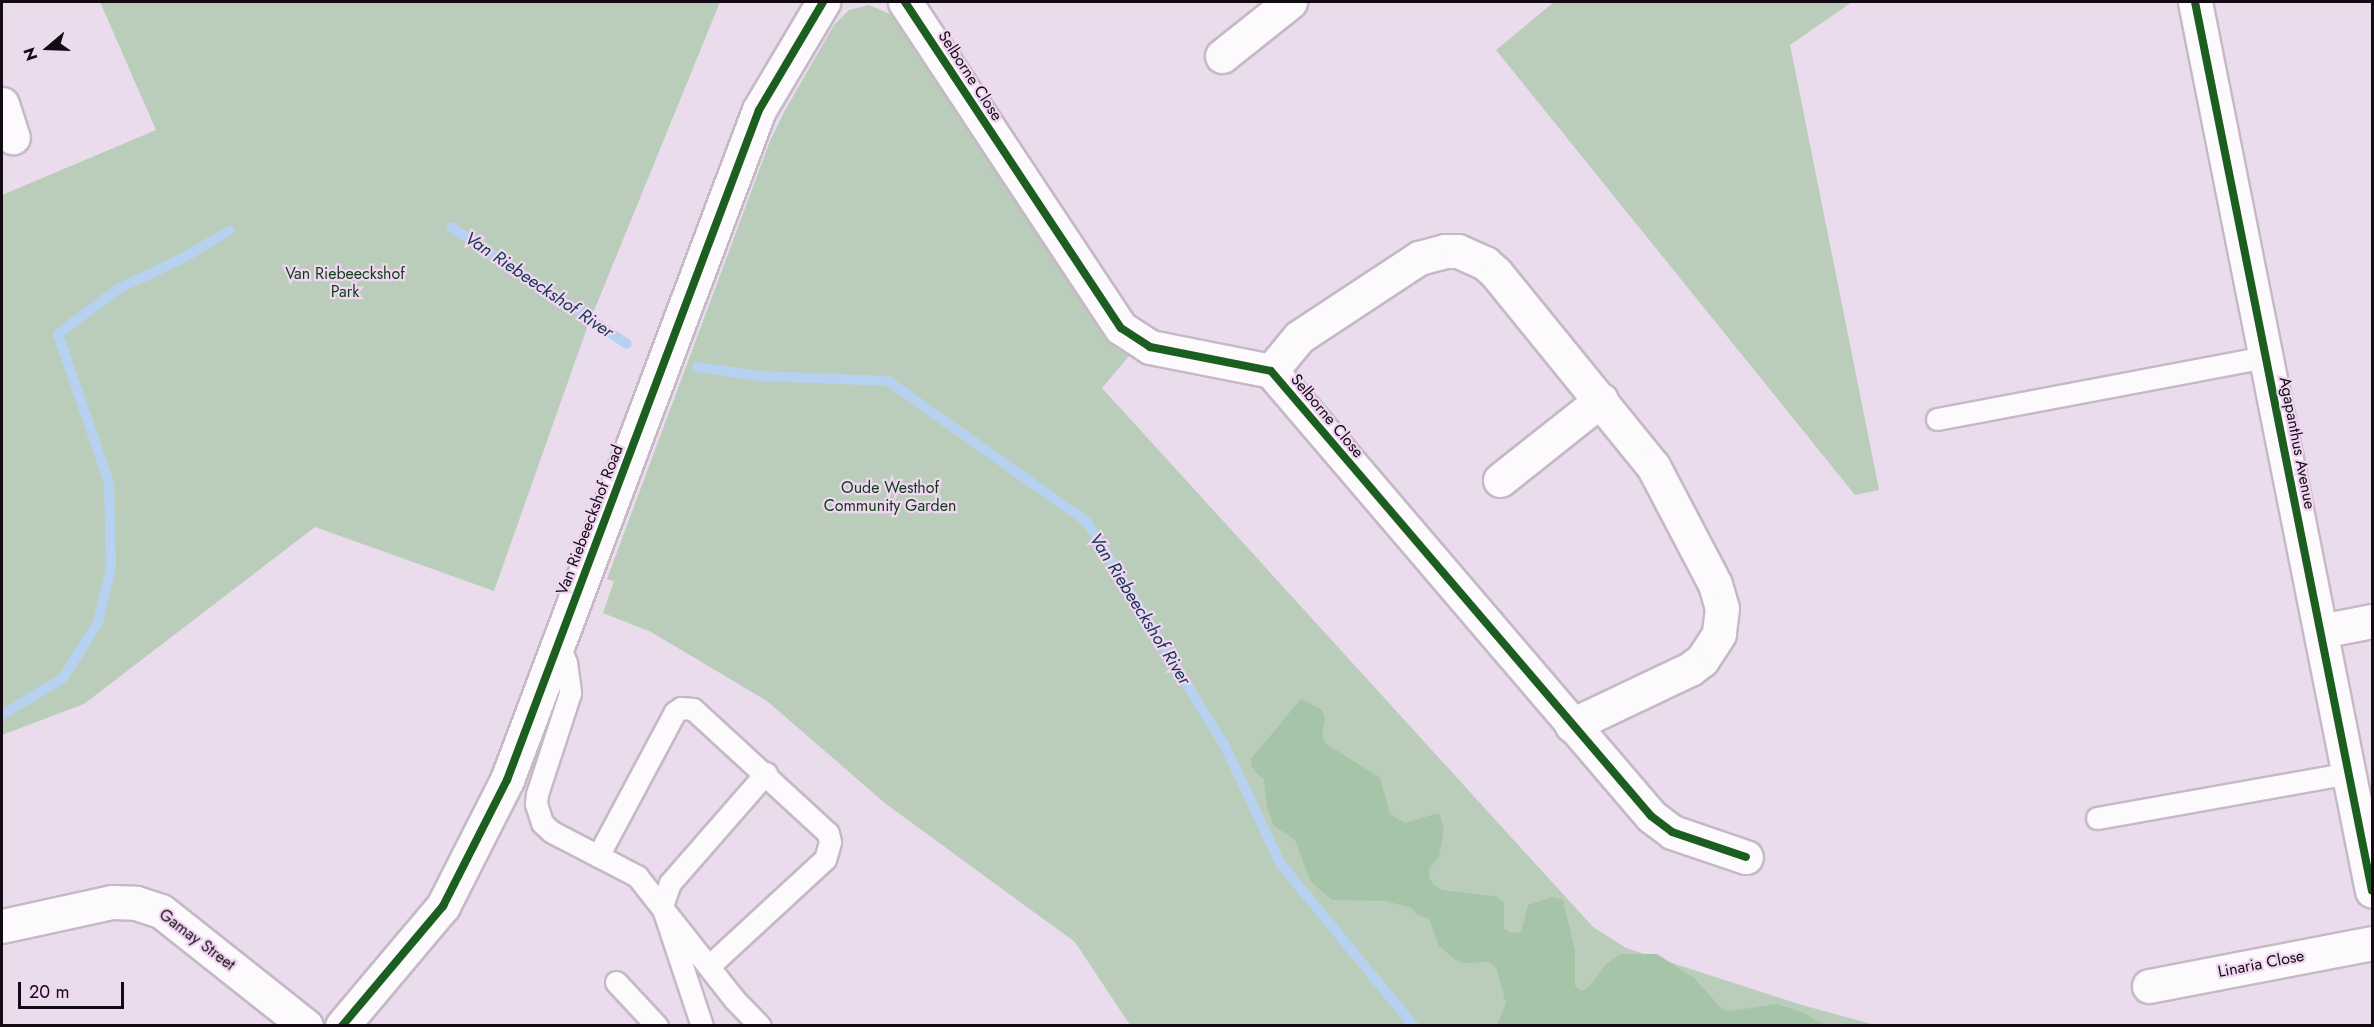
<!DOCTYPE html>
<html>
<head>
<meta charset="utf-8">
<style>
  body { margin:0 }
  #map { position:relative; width:2374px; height:1027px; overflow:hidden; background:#ebdced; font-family:Jost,sans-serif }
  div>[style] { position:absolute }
  .green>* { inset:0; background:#b9cdba }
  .forest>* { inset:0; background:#a6c4a8 }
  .stream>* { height:10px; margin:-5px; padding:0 5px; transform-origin:5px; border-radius:5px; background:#b6d2f0 }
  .roads { filter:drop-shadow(2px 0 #c5b9c6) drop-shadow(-2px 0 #c5b9c6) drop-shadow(0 2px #c5b9c6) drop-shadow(0 -2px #c5b9c6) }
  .service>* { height:21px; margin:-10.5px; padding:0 10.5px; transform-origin:10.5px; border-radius:10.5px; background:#fcfafc }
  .minor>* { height:33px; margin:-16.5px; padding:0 16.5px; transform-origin:16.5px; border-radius:16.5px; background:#fcfafc }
  .tertiary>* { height:33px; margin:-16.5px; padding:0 16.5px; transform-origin:16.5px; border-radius:16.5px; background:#fcfafc }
  .cycleway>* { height:8px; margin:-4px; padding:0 4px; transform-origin:4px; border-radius:4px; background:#1b5e20 }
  span { translate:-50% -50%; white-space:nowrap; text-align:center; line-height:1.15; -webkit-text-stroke:4.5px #f1d6f3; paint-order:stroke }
  .street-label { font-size:16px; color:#130a13 }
  .park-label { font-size:16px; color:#0d3e12 }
  .water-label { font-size:18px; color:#163850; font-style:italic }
  .frame { position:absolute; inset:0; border:3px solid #130a13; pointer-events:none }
  .north { position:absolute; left:18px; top:18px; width:60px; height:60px; -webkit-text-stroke:4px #f1d6f3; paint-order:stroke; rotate:251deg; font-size:16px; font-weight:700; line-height:24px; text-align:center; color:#130a13 }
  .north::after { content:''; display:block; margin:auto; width:21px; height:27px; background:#130a13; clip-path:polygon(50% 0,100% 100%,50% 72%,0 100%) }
  .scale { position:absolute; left:18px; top:982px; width:106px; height:27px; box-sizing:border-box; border:3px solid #130a13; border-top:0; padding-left:8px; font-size:18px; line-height:21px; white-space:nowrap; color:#130a13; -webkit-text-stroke:4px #f1d6f3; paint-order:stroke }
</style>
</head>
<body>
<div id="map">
  <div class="green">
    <div style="clip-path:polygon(100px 2px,720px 2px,587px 328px,494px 591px,315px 527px,84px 704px,2px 735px,2px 195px,156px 130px)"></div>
    <div style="clip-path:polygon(1554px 2px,1852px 2px,1790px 45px,1879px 490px,1855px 495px,1496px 50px)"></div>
    <div style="clip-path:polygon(869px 5px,892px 15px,900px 25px,1111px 344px,1129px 356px,1102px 388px,1593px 927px,1626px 948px,1802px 1005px,1875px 1025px,1130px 1025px,1075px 942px,886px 804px,767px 701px,651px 632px,603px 613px,614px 581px,607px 579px,770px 141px,784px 112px,834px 25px,849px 10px)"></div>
  </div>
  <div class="forest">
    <div style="clip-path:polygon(1301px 699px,1322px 710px,1325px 718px,1322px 735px,1325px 743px,1380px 778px,1390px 813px,1396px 818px,1405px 823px,1439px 813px,1444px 829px,1439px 856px,1429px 869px,1429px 878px,1434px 885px,1442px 890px,1498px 897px,1504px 903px,1504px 929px,1511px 933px,1521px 932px,1528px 905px,1553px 897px,1563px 900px,1575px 951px,1575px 986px,1582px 991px,1590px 986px,1606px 964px,1621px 954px,1657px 954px,1694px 978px,1723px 1010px,1731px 1011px,1777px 1004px,1802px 1012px,1824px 1025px,1497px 1025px,1506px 1003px,1496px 968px,1490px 962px,1463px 963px,1454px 959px,1439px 946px,1429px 919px,1418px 915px,1411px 908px,1386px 901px,1332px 900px,1311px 882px,1295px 840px,1273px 825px,1267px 806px,1264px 780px,1252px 768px,1251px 759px)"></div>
  </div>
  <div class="stream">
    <div style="left:451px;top:227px;width:211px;rotate:33.6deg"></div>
    <div style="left:697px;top:367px;width:63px;rotate:8.3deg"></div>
    <div style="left:759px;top:376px;width:129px;rotate:2.2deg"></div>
    <div style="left:888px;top:381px;width:244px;rotate:35.3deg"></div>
    <div style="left:1087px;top:522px;width:263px;rotate:58.4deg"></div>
    <div style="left:1225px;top:746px;width:129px;rotate:64.8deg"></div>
    <div style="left:1280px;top:863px;width:211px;rotate:50.6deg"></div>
    <div style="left:2px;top:715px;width:71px;rotate:-31.2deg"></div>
    <div style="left:63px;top:678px;width:66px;rotate:-58deg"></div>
    <div style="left:98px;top:622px;width:57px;rotate:-76.9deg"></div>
    <div style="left:111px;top:566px;width:83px;rotate:-91.4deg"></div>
    <div style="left:109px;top:483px;width:157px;rotate:-108.9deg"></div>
    <div style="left:58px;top:334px;width:75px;rotate:-36.9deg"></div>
    <div style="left:118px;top:289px;width:74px;rotate:-25.5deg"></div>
    <div style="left:185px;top:257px;width:52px;rotate:-31deg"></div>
  </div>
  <div class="roads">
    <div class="service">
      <div style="left:1937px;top:419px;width:335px;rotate:-10.7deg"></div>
      <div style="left:558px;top:643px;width:22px;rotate:68deg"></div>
      <div style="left:566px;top:663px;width:30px;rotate:82deg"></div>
      <div style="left:570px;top:693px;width:106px;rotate:108.1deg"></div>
      <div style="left:537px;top:794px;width:10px;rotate:96deg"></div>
      <div style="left:536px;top:804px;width:20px;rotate:72deg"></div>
      <div style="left:542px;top:823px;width:13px;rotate:42deg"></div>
      <div style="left:552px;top:832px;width:96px;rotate:27.4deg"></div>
      <div style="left:637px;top:876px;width:157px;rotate:51.7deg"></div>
      <div style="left:734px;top:999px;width:37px;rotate:46deg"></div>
      <div style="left:2097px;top:818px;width:256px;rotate:-10.1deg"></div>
      <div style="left:598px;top:856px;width:163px;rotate:-61.9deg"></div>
      <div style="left:675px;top:712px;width:7px;rotate:-34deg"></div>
      <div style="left:681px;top:708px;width:12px;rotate:5deg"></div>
      <div style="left:693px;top:709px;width:183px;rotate:42.6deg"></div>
      <div style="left:828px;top:833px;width:9px;rotate:77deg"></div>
      <div style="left:830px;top:842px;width:18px;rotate:106deg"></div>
      <div style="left:825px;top:859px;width:156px;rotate:137.3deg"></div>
      <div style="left:616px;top:982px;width:60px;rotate:47deg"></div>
      <div style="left:702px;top:1026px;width:126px;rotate:-108.4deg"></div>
      <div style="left:662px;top:906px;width:24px;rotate:-71deg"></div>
      <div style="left:670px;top:883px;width:146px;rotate:-48.9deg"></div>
    </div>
    <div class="minor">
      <div style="left:905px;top:2px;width:391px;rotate:56.5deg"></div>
      <div style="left:1121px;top:328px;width:35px;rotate:33deg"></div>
      <div style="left:1150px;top:347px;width:123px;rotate:11.2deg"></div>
      <div style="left:1271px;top:371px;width:585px;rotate:49.5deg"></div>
      <div style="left:1651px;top:816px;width:26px;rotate:37deg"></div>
      <div style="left:1672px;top:832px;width:78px;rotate:18.7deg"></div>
      <div style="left:2195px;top:2px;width:906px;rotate:78.74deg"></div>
      <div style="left:1222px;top:56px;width:87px;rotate:-38.5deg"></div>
      <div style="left:2px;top:104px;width:35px;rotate:72deg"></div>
      <div style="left:1271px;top:371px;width:44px;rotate:-50.5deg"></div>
      <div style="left:1299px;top:337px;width:144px;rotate:-33.4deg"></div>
      <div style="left:1419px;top:258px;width:27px;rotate:-15deg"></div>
      <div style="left:1445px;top:251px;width:13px"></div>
      <div style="left:1458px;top:251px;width:30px;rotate:24deg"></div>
      <div style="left:1485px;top:263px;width:15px;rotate:42deg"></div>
      <div style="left:1496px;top:273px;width:249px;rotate:50.9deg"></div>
      <div style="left:1653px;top:466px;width:133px;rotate:62.3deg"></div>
      <div style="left:1715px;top:584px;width:25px;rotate:74deg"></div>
      <div style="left:1722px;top:608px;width:26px;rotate:97deg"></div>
      <div style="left:1719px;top:634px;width:31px;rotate:123deg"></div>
      <div style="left:1702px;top:660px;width:15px;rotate:143deg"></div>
      <div style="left:1690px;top:669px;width:131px;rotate:154.6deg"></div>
      <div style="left:1500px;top:480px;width:129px;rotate:-38.4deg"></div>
      <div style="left:2321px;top:631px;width:52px;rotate:-11.1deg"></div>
      <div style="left:2px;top:926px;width:113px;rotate:-12.3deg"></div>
      <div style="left:112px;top:902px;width:24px;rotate:2deg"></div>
      <div style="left:136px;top:903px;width:26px;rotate:18deg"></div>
      <div style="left:161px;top:911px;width:185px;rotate:38.4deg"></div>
      <div style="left:2149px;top:986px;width:227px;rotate:-10.9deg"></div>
    </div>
    <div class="tertiary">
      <div style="left:342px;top:1026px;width:157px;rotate:-49.9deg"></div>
      <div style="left:443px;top:906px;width:141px;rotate:-63.1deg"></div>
      <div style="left:507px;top:780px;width:716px;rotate:-69.39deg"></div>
      <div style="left:759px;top:110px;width:126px;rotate:-59.3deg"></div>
    </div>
  </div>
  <div class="cycleway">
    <div style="left:905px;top:2px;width:391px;rotate:56.5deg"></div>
    <div style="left:1121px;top:328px;width:35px;rotate:33deg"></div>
    <div style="left:1150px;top:347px;width:123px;rotate:11.2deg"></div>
    <div style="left:1271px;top:371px;width:585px;rotate:49.5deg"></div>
    <div style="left:1651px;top:816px;width:26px;rotate:37deg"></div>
    <div style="left:1672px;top:832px;width:78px;rotate:18.7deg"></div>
    <div style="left:2195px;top:2px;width:906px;rotate:78.74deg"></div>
    <div style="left:342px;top:1026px;width:157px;rotate:-49.9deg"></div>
    <div style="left:443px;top:906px;width:141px;rotate:-63.1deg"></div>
    <div style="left:507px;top:780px;width:716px;rotate:-69.39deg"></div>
    <div style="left:759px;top:110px;width:126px;rotate:-59.3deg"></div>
  </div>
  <div class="street-label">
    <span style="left:970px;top:76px;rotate:57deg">Selborne Close</span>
    <span style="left:1327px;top:416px;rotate:50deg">Selborne Close</span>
    <span style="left:2297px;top:443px;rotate:79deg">Agapanthus Avenue</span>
    <span style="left:590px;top:520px;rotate:-69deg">Van Riebeeckshof Road</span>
    <span style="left:197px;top:940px;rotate:37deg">Gamay Street</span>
    <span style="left:2261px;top:964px;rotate:-11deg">Linaria Close</span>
  </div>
  <div class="park-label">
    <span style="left:345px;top:283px">Van Riebeeckshof<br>Park</span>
    <span style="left:890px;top:497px">Oude Westhof<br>Community Garden</span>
  </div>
  <div class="water-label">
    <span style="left:539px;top:285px;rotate:34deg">Van Riebeeckshof River</span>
    <span style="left:1140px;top:609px;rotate:58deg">Van Riebeeckshof River</span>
  </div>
  <div class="frame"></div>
  <div class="north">N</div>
  <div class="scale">20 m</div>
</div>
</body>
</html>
